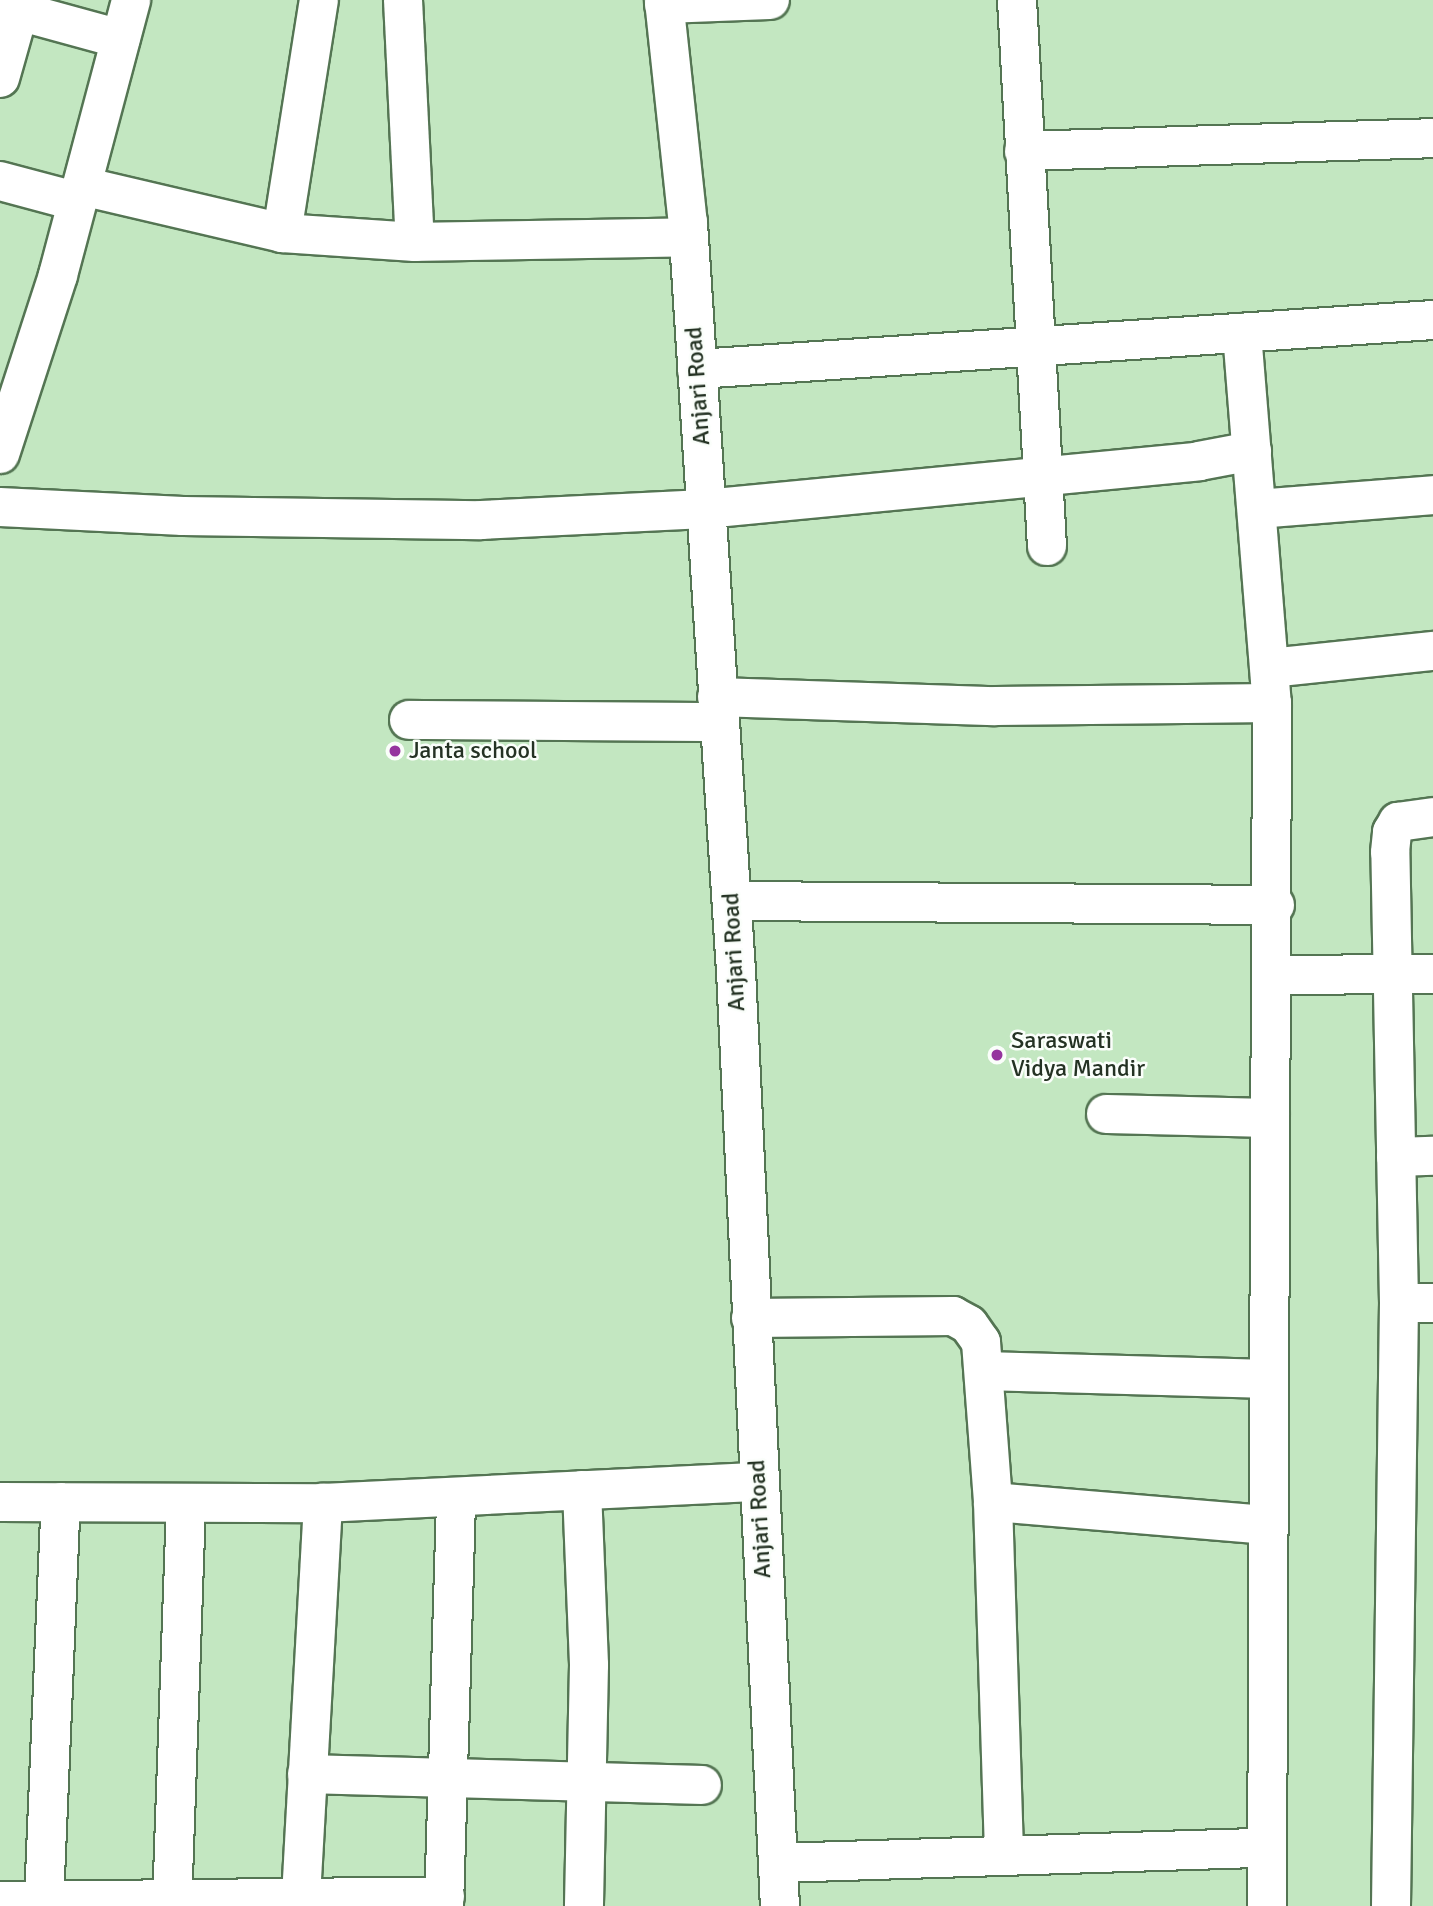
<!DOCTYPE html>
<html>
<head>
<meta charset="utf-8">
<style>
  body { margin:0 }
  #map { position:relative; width:1433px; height:1906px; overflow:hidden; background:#c3e7c1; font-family:Signika,sans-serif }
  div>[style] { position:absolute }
  .roads { filter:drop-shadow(2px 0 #547553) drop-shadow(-2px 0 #547553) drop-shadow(0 2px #547553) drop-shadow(0 -2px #547553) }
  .minor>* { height:38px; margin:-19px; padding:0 19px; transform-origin:19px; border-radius:19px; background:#fff }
  .dots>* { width:19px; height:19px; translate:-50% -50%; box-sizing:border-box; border:4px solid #fafefa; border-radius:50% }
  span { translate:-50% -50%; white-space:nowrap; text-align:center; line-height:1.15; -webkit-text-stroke:5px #fafefa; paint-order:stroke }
  .street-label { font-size:24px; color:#243223 }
  .poi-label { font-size:24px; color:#243223 }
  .left { translate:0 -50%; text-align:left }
</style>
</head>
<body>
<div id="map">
  <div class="roads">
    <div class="minor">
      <div style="left:403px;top:0;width:242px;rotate:87.2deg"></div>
      <div style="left:664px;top:0;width:224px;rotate:83.9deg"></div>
      <div style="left:688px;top:223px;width:750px;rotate:86.33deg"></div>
      <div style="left:736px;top:971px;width:936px;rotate:87.31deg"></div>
      <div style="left:1017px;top:0;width:547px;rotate:86.86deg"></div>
      <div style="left:664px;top:4px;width:106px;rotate:-2.2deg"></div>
      <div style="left:0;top:6px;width:125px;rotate:15.3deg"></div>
      <div style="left:0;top:78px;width:81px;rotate:-74.2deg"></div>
      <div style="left:1024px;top:151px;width:409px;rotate:-1.8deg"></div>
      <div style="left:0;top:181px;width:78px;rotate:14.9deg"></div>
      <div style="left:75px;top:201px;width:17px;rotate:-65deg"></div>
      <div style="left:82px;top:186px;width:205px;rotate:13.2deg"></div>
      <div style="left:282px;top:233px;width:133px;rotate:3.9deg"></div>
      <div style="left:415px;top:242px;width:273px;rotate:-1deg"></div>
      <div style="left:282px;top:233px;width:236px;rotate:-81deg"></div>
      <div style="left:1242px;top:333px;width:371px;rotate:85.4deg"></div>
      <div style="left:1272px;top:703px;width:1203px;rotate:90.24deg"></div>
      <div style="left:697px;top:369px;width:738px;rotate:-3.81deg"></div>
      <div style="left:0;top:454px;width:188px;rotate:-72deg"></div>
      <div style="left:58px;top:275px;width:285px;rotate:-75.1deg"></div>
      <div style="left:0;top:507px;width:183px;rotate:2.8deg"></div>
      <div style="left:183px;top:516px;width:298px;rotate:0.8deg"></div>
      <div style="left:481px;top:520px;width:224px;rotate:-2.8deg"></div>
      <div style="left:705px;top:509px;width:496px;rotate:-5.5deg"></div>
      <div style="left:1199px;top:461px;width:54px;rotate:-10.7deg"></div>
      <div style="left:1257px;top:509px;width:177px;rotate:-4.5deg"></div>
      <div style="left:1270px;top:668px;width:164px;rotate:-6deg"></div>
      <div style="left:717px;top:697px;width:278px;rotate:1.9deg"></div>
      <div style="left:995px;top:706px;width:277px;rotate:-0.6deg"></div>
      <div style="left:409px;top:720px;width:310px;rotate:0.4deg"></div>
      <div style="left:732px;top:901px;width:543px;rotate:0.42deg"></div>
      <div style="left:1273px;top:975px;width:160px;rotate:-0.4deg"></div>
      <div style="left:1106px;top:1114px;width:164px;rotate:1.4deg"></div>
      <div style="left:1396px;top:1157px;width:37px;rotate:-2deg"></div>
      <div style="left:1399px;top:1303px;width:34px"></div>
      <div style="left:751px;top:1318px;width:202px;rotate:-0.6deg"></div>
      <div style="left:953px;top:1316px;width:18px;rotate:29deg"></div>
      <div style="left:969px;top:1325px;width:21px;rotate:55deg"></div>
      <div style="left:981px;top:1342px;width:160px;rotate:85.7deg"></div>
      <div style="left:993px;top:1502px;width:354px;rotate:88.2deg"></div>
      <div style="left:985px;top:1371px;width:283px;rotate:1.6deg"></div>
      <div style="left:582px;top:1490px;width:175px;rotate:87.7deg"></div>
      <div style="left:589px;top:1665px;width:241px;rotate:91.2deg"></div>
      <div style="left:0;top:1502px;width:323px;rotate:0.2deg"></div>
      <div style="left:323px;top:1503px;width:436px;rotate:-2.8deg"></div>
      <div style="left:993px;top:1502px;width:275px;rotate:4.8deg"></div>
      <div style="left:307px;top:1774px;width:395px;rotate:1.6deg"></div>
      <div style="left:778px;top:1863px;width:488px;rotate:-1.8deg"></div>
      <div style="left:301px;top:1897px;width:395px;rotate:-86.8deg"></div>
      <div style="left:44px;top:1900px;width:398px;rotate:-87.6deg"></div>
      <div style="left:0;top:1901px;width:445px;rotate:-0.6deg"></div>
      <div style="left:172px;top:1906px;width:403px;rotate:-88deg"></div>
      <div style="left:444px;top:1906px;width:409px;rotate:-88.3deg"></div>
      <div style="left:1391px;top:1906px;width:603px;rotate:-89.24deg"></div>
      <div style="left:1399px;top:1303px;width:451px;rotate:-91.1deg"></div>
      <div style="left:1390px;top:852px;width:20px;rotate:-84deg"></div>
      <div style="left:1392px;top:832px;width:12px;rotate:-59deg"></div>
      <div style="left:1398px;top:822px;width:35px;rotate:-8deg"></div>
    </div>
  </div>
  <div class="dots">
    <div style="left:395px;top:751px;background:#95359e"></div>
    <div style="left:997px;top:1055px;background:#95359e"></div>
  </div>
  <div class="street-label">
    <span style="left:698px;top:386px;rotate:-94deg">Anjari Road</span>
    <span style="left:734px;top:952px;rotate:-93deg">Anjari Road</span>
    <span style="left:760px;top:1519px;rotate:-93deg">Anjari Road</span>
  </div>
  <div class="poi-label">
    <span class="left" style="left:409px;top:751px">Janta school</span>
    <span class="left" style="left:1011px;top:1055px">Saraswati<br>Vidya Mandir</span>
  </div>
</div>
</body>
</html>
